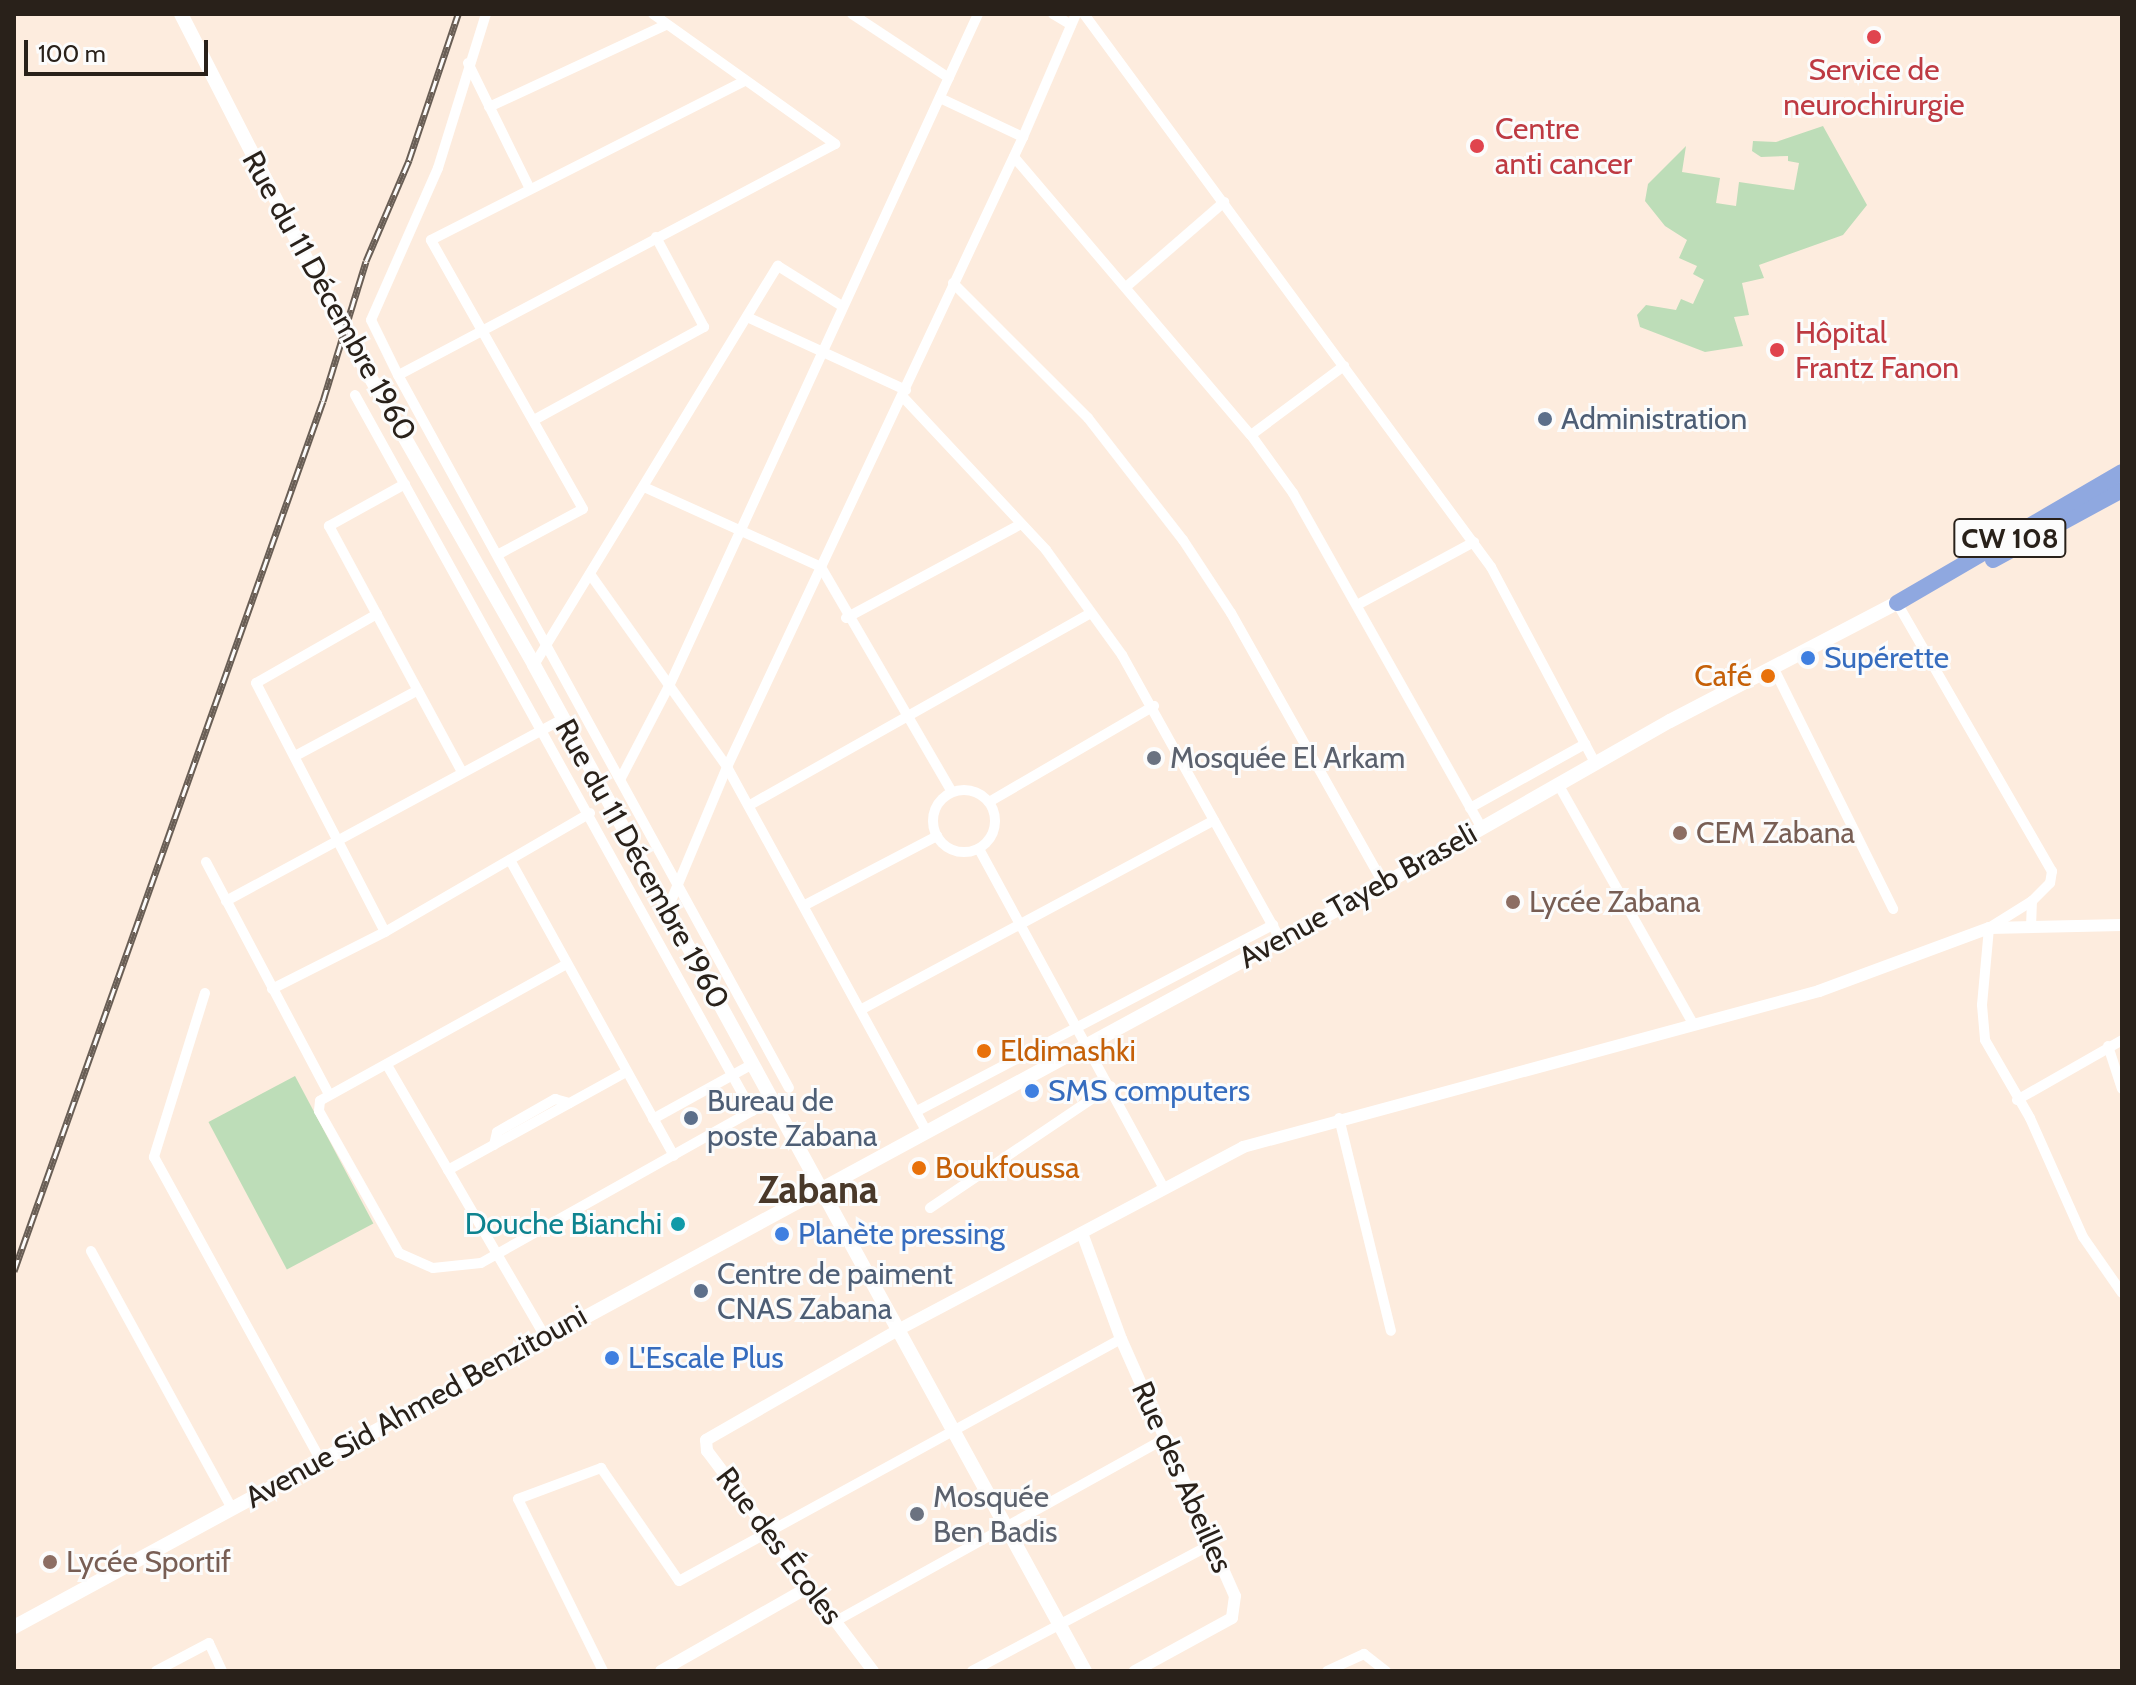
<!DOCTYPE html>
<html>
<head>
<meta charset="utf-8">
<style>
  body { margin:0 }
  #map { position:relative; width:2136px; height:1685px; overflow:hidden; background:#fdecde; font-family:Cabin,sans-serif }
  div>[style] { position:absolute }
  .green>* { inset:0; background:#bdddb8; transform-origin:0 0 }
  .minor>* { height:10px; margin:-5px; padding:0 5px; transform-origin:5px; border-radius:5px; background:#fff }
  .minor>.ring { margin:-5px; padding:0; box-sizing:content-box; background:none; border:10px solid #fff; border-radius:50% }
  .tertiary>* { height:12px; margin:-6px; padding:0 6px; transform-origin:6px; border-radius:6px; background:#fff }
  .secondary>* { height:14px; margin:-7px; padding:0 7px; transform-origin:7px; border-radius:7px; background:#fff }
  .trunk>* { height:16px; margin:-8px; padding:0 8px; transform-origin:8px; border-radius:8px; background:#8fa8e0 }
  .rail>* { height:7px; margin-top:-3.5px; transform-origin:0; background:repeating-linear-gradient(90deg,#fcfcfc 0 12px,#695e55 0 24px); box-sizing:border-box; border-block:2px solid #695e55 }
  .dots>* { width:22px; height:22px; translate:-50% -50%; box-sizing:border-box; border:4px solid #fcfcfc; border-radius:50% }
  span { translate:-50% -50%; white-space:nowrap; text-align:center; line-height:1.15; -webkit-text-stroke:6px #fcfcfc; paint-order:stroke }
  .shield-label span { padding:2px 6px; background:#fcfcfc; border:2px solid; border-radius:6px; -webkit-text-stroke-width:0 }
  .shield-label { font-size:28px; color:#29211a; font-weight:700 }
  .health-label { font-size:30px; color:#be3a42 }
  .left { translate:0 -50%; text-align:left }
  .street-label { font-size:30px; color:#29211a }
  .service-label { font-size:30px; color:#4e5e75 }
  .shop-label { font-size:30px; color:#366cbe }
  .food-label { font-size:30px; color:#c56008 }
  .right { translate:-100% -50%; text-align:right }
  .worship-label { font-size:30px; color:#5b616d }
  .education-label { font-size:30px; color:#785e54 }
  .culture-label { font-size:30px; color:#0d838f }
  .district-label { font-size:38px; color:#493829; font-weight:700 }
  .frame { position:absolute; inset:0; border:16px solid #29211a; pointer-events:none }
  .scale { position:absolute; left:24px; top:40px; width:184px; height:36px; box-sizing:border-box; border:4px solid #29211a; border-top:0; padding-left:10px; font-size:24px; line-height:28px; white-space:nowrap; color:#29211a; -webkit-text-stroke:6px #fcfcfc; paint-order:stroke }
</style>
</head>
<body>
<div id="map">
  <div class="green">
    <div style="clip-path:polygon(1823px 126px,1867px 205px,1843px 235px,1759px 265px,1764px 278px,1742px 283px,1749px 315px,1734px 317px,1743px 346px,1705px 352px,1640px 327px,1637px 315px,1646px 305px,1676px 310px,1681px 299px,1693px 304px,1704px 280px,1693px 274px,1697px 266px,1679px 258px,1687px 240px,1665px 226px,1645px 201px,1648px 184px,1686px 146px,1682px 172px,1720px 178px,1716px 203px,1736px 206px,1739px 182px,1794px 190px,1799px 163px,1788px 161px,1788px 156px,1761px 157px,1752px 151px,1753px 141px,1776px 142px)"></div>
    <div style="left:295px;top:1076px;width:167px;height:98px;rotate:62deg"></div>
  </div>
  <div class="minor">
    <div style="left:653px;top:14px;width:224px;rotate:35.5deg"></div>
    <div style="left:835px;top:144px;width:494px;rotate:152.1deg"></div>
    <div style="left:398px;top:375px;width:813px;rotate:61.26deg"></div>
    <div style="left:852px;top:14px;width:116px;rotate:33.4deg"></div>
    <div style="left:1053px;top:14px;width:21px;rotate:31deg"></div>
    <div style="left:1084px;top:14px;width:687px;rotate:53.65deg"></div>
    <div style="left:1491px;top:567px;width:222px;rotate:62deg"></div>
    <div style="left:468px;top:63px;width:140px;rotate:63.8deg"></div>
    <div style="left:940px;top:98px;width:92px;rotate:25.2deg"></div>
    <div style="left:489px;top:107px;width:195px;rotate:-24.9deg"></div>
    <div style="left:1014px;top:157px;width:365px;rotate:49.6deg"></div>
    <div style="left:1251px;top:435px;width:72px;rotate:54.1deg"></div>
    <div style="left:1293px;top:493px;width:386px;rotate:60.6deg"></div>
    <div style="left:953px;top:283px;width:191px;rotate:45deg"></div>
    <div style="left:1088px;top:418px;width:155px;rotate:52.1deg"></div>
    <div style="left:1183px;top:540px;width:87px;rotate:56.7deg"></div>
    <div style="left:1231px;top:613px;width:311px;rotate:60.6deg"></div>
    <div style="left:1126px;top:287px;width:130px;rotate:-40.9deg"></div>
    <div style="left:747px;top:317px;width:175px;rotate:24.7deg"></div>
    <div style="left:398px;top:375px;width:61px;rotate:-116.1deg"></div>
    <div style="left:371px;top:320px;width:166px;rotate:-66.2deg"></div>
    <div style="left:438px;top:168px;width:161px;rotate:-72.7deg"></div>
    <div style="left:355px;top:395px;width:819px;rotate:60.99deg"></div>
    <div style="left:903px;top:397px;width:209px;rotate:46.9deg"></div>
    <div style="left:1046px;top:550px;width:130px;rotate:54.1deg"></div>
    <div style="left:1122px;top:655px;width:325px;rotate:60.9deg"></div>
    <div style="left:534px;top:420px;width:194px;rotate:-28.7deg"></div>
    <div style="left:704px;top:327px;width:102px;rotate:-118.1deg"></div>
    <div style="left:1251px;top:435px;width:116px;rotate:-36.6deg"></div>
    <div style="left:405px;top:484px;width:87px;rotate:151.1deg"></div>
    <div style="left:329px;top:526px;width:277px;rotate:61.6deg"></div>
    <div style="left:644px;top:487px;width:194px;rotate:24.3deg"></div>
    <div style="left:821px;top:567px;width:260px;rotate:59.8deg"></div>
    <div style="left:499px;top:554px;width:95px;rotate:-28.2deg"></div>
    <div style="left:583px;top:509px;width:309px;rotate:-119.5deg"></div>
    <div style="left:431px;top:240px;width:351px;rotate:-26.9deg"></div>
    <div style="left:590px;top:574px;width:237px;rotate:54.6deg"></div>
    <div style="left:727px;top:767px;width:416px;rotate:61.3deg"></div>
    <div style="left:1897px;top:603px;width:310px;rotate:60deg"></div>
    <div style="left:2052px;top:871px;width:12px;rotate:99deg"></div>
    <div style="left:2050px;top:883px;width:25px;rotate:135deg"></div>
    <div style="left:2032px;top:901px;width:51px;rotate:147.9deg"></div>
    <div style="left:1989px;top:928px;width:77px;rotate:95.2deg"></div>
    <div style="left:1982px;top:1005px;width:35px;rotate:85deg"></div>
    <div style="left:1985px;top:1040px;width:90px;rotate:60deg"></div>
    <div style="left:2030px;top:1118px;width:130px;rotate:66deg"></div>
    <div style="left:2083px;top:1237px;width:68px;rotate:55.1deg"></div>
    <div style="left:1357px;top:605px;width:133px;rotate:-28.3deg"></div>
    <div style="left:377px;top:614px;width:139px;rotate:150.3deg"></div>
    <div style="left:256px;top:683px;width:280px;rotate:62.6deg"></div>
    <div style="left:846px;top:618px;width:199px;rotate:-28.2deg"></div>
    <div style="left:534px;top:665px;width:468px;rotate:-58.6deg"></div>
    <div style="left:778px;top:266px;width:75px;rotate:32deg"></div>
    <div style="left:1774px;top:669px;width:268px;rotate:63.6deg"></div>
    <div style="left:297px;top:755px;width:137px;rotate:-28.2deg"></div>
    <div style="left:621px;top:778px;width:106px;rotate:-62.5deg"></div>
    <div style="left:670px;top:684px;width:737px;rotate:-65.31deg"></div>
    <div style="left:1558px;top:784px;width:275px;rotate:60.6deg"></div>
    <div class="ring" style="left:933px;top:790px;width:52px;height:52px"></div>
    <div style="left:989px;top:802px;width:191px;rotate:-30.2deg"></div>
    <div style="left:750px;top:805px;width:391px;rotate:-29.4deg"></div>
    <div style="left:1470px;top:808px;width:132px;rotate:-29.1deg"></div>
    <div style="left:979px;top:849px;width:387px;rotate:61.4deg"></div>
    <div style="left:510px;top:860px;width:338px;rotate:61deg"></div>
    <div style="left:206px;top:862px;width:263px;rotate:62.1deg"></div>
    <div style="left:226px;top:901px;width:383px;rotate:-28.4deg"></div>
    <div style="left:807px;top:904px;width:147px;rotate:-27.6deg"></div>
    <div style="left:668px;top:908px;width:153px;rotate:-67.3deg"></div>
    <div style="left:727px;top:767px;width:696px;rotate:-64.83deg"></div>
    <div style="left:1023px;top:137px;width:134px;rotate:-66.7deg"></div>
    <div style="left:2031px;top:928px;width:27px;rotate:-88deg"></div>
    <div style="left:565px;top:965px;width:280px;rotate:151deg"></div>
    <div style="left:320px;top:1101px;width:10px;rotate:96deg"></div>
    <div style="left:319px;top:1111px;width:163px;rotate:60.6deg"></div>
    <div style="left:399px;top:1253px;width:37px;rotate:24deg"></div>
    <div style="left:433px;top:1268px;width:48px;rotate:-5.9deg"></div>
    <div style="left:481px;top:1263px;width:331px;rotate:-29.3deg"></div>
    <div style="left:272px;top:989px;width:127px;rotate:-26.8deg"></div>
    <div style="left:385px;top:932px;width:237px;rotate:-30.1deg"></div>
    <div style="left:205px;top:993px;width:172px;rotate:107.3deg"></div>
    <div style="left:154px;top:1157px;width:347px;rotate:61.2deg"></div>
    <div style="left:864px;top:1008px;width:397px;rotate:-28.2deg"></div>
    <div style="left:2108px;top:1046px;width:45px;rotate:72deg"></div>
    <div style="left:387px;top:1065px;width:314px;rotate:59.8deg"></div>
    <div style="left:2017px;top:1100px;width:121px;rotate:-29.7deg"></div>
    <div style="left:917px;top:1111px;width:402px;rotate:-27.6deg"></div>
    <div style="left:1339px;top:1118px;width:219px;rotate:76.3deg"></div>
    <div style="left:653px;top:1119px;width:112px;rotate:-28.9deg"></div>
    <div style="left:494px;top:1145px;width:13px;rotate:-77deg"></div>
    <div style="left:497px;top:1132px;width:67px;rotate:-29.6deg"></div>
    <div style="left:555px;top:1099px;width:15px;rotate:16deg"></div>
    <div style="left:448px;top:1170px;width:203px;rotate:-28.8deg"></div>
    <div style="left:930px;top:1208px;width:218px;rotate:-34deg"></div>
    <div style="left:91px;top:1251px;width:292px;rotate:61.3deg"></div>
    <div style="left:836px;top:1621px;width:376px;rotate:-29deg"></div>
    <div style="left:156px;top:1671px;width:60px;rotate:-27.8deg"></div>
    <div style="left:209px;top:1643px;width:31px;rotate:65deg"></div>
    <div style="left:603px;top:1671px;width:192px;rotate:-116.3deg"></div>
    <div style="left:518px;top:1499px;width:89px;rotate:-20.5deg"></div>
    <div style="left:601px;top:1468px;width:137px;rotate:55.4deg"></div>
    <div style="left:679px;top:1581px;width:504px;rotate:-28.7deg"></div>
    <div style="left:972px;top:1671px;width:272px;rotate:-27.9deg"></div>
    <div style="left:1327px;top:1671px;width:41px;rotate:-24.7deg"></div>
    <div style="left:1364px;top:1654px;width:28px;rotate:38deg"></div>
  </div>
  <div class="tertiary">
    <div style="left:1082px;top:1233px;width:113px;rotate:69.8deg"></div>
    <div style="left:1121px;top:1339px;width:281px;rotate:66.1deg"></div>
    <div style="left:1235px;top:1596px;width:22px;rotate:98deg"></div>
    <div style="left:1232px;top:1618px;width:111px;rotate:151.3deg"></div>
    <div style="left:661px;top:1671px;width:170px;rotate:-29.6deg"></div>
    <div style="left:873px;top:1671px;width:276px;rotate:-127deg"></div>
    <div style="left:707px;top:1451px;width:11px;rotate:-95deg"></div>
    <div style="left:706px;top:1440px;width:219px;rotate:-29.8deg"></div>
    <div style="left:896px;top:1331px;width:393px;rotate:-27.9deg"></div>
    <div style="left:1243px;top:1147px;width:597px;rotate:-15.15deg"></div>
    <div style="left:1819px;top:991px;width:181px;rotate:-20.3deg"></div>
    <div style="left:1989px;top:928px;width:133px;rotate:-1.3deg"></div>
  </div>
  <div class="secondary">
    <div style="left:181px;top:14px;width:351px;rotate:62.9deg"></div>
    <div style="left:341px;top:326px;width:390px;rotate:60.3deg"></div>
    <div style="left:534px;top:665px;width:1147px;rotate:61.29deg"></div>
    <div style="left:14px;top:1627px;width:1559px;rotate:-28.47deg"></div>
    <div style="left:1384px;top:884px;width:329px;rotate:-29.7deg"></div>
    <div style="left:1670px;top:721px;width:256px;rotate:-27.5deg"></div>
  </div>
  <div class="trunk">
    <div style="left:1993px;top:560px;width:147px;rotate:-28.5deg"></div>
    <div style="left:1897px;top:603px;width:260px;rotate:-30.2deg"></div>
  </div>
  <div class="rail">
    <div style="left:14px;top:1271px;width:923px;rotate:-70.45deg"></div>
    <div style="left:323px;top:401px;width:146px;rotate:-72.9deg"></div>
    <div style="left:366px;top:261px;width:110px;rotate:-66.9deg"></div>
    <div style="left:409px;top:160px;width:154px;rotate:-71.4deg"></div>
  </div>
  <div class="dots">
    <div style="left:1874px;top:37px;background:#e0444e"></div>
    <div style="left:1477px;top:146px;background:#e0444e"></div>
    <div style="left:1777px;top:350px;background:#e0444e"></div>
    <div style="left:1545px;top:419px;background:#5c6f8a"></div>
    <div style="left:1808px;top:658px;background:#3f7fe0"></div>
    <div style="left:1768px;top:676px;background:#e8710a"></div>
    <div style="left:1154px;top:758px;background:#6b7280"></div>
    <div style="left:1680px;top:833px;background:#8d6e63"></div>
    <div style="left:1513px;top:902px;background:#8d6e63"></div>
    <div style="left:984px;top:1051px;background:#e8710a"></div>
    <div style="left:1032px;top:1091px;background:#3f7fe0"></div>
    <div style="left:691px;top:1118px;background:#5c6f8a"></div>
    <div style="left:919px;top:1168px;background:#e8710a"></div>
    <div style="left:678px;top:1224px;background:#0f9aa8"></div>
    <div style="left:782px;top:1234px;background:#3f7fe0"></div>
    <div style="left:701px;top:1291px;background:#5c6f8a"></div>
    <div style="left:612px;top:1358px;background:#3f7fe0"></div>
    <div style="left:917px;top:1514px;background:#6b7280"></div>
    <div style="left:50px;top:1562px;background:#8d6e63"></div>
  </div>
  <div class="shield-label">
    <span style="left:2010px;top:538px">CW 108</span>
  </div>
  <div class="health-label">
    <span style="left:1874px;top:87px">Service de<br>neurochirurgie</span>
    <span class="left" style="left:1495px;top:146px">Centre<br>anti cancer</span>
    <span class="left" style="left:1795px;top:350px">Hôpital<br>Frantz Fanon</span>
  </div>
  <div class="street-label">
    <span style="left:329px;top:296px;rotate:61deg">Rue du 11 Décembre 1960</span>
    <span style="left:642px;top:864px;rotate:61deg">Rue du 11 Décembre 1960</span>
    <span style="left:1358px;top:896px;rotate:-29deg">Avenue Tayeb Braseli</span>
    <span style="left:416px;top:1407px;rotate:-29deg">Avenue Sid Ahmed Benzitouni</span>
    <span style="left:1182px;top:1477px;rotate:66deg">Rue des Abeilles</span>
    <span style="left:779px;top:1546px;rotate:53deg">Rue des Écoles</span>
  </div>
  <div class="service-label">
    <span class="left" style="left:1561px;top:419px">Administration</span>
    <span class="left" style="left:707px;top:1118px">Bureau de<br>poste Zabana</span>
    <span class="left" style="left:717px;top:1291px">Centre de paiment<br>CNAS Zabana</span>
  </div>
  <div class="shop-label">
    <span class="left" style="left:1824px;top:658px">Supérette</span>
    <span class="left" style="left:1048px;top:1091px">SMS computers</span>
    <span class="left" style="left:798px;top:1234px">Planète pressing</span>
    <span class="left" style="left:628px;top:1358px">L'Escale Plus</span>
  </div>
  <div class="food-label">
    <span class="right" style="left:1752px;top:676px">Café</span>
    <span class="left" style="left:1000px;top:1051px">Eldimashki</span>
    <span class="left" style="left:935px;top:1168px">Boukfoussa</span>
  </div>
  <div class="worship-label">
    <span class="left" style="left:1170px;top:758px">Mosquée El Arkam</span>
    <span class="left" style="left:933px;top:1514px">Mosquée<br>Ben Badis</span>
  </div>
  <div class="education-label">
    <span class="left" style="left:1696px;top:833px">CEM Zabana</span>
    <span class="left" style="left:1529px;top:902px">Lycée Zabana</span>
    <span class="left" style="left:66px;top:1562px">Lycée Sportif</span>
  </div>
  <div class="culture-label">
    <span class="right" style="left:662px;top:1224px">Douche Bianchi</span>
  </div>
  <div class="district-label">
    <span style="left:818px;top:1190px">Zabana</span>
  </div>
  <div class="frame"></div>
  <div class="scale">100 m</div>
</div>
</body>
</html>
